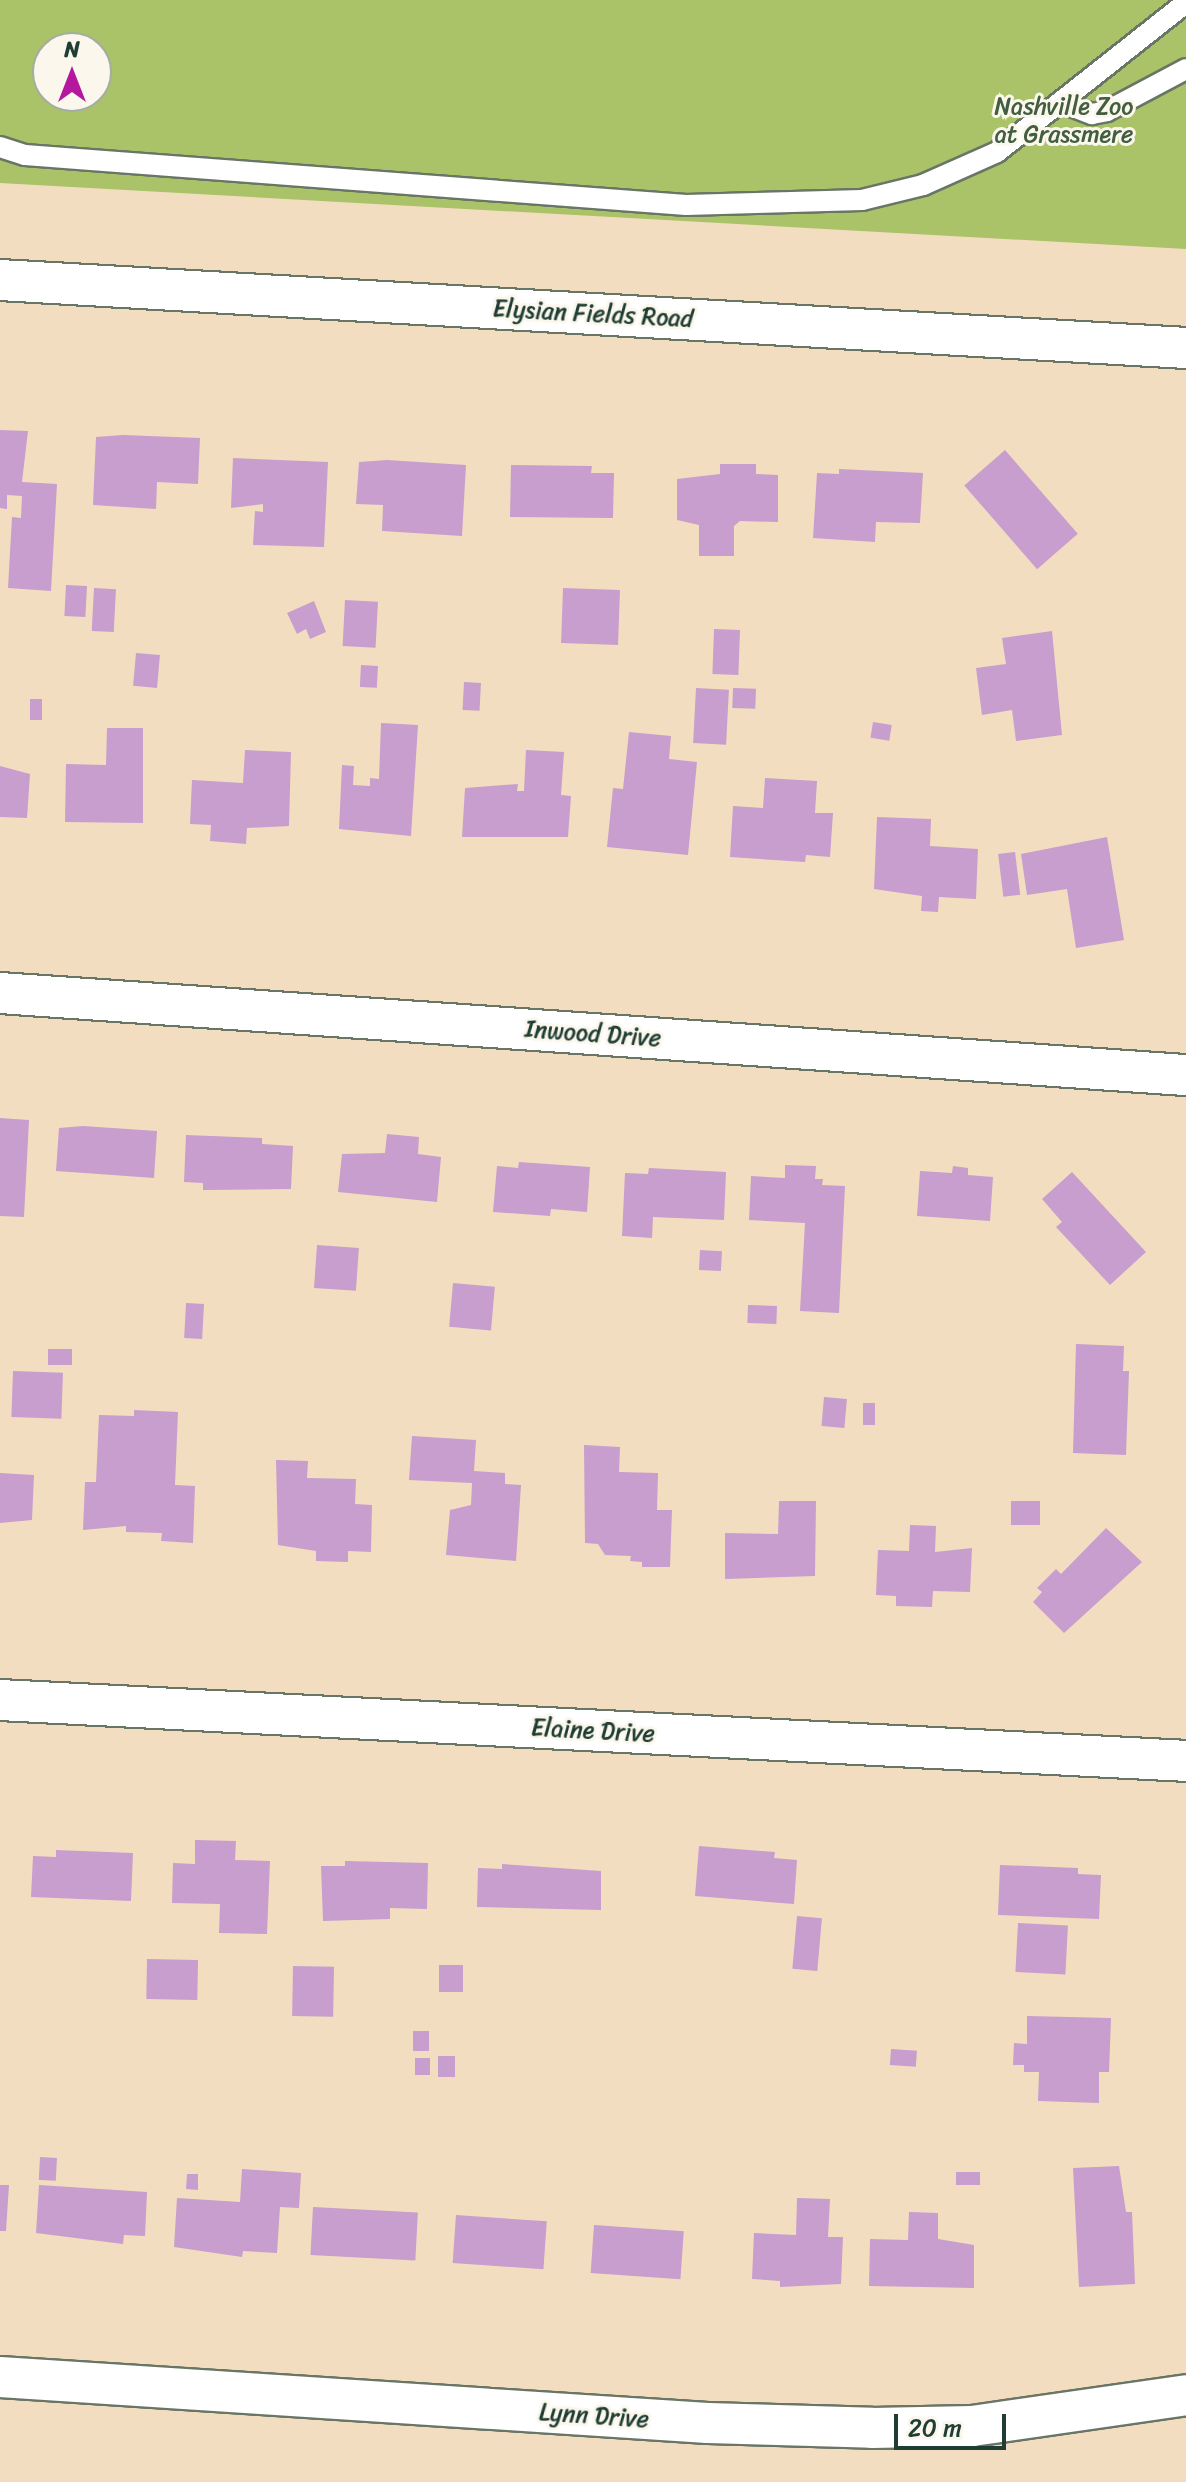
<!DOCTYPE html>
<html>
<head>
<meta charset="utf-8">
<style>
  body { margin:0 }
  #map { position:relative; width:1186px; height:2482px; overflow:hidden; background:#f3ddc0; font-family:Sriracha,sans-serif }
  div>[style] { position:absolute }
  .green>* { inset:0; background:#aac368 }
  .building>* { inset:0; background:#c79ecd; transform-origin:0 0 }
  .roads { filter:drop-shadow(2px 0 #697565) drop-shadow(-2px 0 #697565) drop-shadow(0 2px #697565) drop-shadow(0 -2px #697565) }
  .lane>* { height:20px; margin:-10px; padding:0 10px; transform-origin:10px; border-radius:10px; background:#fff }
  .street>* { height:40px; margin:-20px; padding:0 20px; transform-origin:20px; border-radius:20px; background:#fff }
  span { translate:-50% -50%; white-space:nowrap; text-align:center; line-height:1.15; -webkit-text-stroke:6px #fbf7ec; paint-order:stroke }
  .park-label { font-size:24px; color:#425e41 }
  .street-label { font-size:24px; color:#1f3d34 }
  .north { position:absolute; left:32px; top:32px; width:80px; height:80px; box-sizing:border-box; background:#fbf7ec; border:2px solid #a3ada2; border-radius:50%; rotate:0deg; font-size:22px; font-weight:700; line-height:32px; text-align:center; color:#1f3d34 }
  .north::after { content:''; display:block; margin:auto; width:28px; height:36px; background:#b5179e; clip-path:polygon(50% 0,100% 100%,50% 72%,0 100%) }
  .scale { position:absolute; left:894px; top:2414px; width:112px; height:36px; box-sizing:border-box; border:4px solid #1f3d34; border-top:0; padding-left:10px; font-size:24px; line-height:28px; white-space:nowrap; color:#1f3d34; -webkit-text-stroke:6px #fbf7ec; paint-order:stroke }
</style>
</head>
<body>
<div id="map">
  <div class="green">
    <div style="clip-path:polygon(evenodd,0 0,1186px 0,1186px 249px,0 183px,0 0,48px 48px,96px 48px,96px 96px,48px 96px,48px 48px)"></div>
  </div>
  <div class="building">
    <div style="clip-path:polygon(0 430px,28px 431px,22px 482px,57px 484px,51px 591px,8px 588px,12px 517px,21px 518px,22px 496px,7px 495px,7px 509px,0 508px)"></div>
    <div style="clip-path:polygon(123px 435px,200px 438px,198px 484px,157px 482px,156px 509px,93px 505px,96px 437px)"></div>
    <div style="left:1005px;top:450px;width:111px;height:54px;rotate:49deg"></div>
    <div style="clip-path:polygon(233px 458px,328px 462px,324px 547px,253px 545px,255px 511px,263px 512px,263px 504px,231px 508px)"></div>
    <div style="clip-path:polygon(387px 460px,466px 465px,462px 536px,382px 531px,383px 505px,356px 504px,359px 462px)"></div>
    <div style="clip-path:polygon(720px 464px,756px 464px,756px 474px,778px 475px,778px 522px,740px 521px,734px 526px,734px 556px,699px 556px,699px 525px,677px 520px,677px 479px,720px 474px)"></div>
    <div style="clip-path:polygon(511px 465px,592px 466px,591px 473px,614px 473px,613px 518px,510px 517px)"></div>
    <div style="clip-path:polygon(839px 469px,923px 473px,920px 523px,876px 522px,875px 542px,813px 538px,817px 473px,839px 474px)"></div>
    <div style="left:66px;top:585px;width:21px;height:31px;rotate:3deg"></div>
    <div style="left:94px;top:588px;width:22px;height:43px;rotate:3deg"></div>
    <div style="left:563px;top:588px;width:57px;height:55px;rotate:2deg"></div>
    <div style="left:345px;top:600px;width:33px;height:46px;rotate:3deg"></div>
    <div style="clip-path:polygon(314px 601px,326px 632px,310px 639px,306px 629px,297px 634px,287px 613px)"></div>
    <div style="left:714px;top:629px;width:26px;height:45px;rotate:2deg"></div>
    <div style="clip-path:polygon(1052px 631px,1062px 735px,1016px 741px,1012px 710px,982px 715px,976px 668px,1006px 664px,1002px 638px)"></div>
    <div style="left:136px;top:653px;width:24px;height:33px;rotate:5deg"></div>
    <div style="left:361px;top:665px;width:17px;height:22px;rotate:3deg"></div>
    <div style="left:464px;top:682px;width:17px;height:28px;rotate:3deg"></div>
    <div style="left:696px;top:688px;width:33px;height:55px;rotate:3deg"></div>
    <div style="left:733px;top:688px;width:23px;height:20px;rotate:2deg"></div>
    <div style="left:30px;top:699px;width:12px;height:21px"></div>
    <div style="left:873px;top:722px;width:19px;height:16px;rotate:9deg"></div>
    <div style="clip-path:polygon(381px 723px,418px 725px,411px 836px,339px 829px,342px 765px,354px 766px,353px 785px,370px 786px,370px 778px,379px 779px)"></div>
    <div style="clip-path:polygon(107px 728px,143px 728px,143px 823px,65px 822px,66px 764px,106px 765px)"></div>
    <div style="clip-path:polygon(629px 732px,671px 736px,669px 759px,697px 762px,688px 855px,607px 847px,613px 788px,623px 789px)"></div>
    <div style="clip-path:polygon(245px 750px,291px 752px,289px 826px,247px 828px,246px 844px,210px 841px,211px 825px,190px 824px,192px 780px,243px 783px)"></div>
    <div style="clip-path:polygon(526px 750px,564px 752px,561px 795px,571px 796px,568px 837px,462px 837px,465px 788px,518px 784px,517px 791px,524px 791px)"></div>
    <div style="clip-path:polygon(0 766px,30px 774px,27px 818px,0 817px)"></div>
    <div style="clip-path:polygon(765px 778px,817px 781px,815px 813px,833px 813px,830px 857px,806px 855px,805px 862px,730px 857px,733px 806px,763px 808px)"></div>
    <div style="clip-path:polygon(877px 817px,931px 819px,930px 846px,978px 849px,976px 899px,939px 897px,938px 912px,921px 911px,922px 896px,874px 889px)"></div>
    <div style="clip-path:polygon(1107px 837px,1124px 940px,1076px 948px,1067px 889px,1027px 895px,1021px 854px)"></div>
    <div style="left:1015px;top:852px;width:43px;height:17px;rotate:83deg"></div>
    <div style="clip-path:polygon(0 1118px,29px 1120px,24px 1217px,0 1216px)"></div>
    <div style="clip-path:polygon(83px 1126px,157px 1131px,154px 1178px,56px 1171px,59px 1128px)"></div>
    <div style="clip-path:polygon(387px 1134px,419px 1137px,418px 1154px,441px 1157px,437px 1202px,338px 1192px,342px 1154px,385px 1153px)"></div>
    <div style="clip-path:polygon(186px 1135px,262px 1138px,262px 1144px,293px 1146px,291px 1189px,203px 1190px,203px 1183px,184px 1182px)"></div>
    <div style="clip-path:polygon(519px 1162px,590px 1167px,587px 1212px,551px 1209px,550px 1216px,493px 1212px,497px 1166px,518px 1168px)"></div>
    <div style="clip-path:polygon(785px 1165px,816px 1166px,815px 1179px,823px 1179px,822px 1185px,845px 1186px,839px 1313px,800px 1311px,805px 1223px,749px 1220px,751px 1176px,785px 1178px)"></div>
    <div style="clip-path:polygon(953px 1166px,968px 1168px,968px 1175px,993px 1177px,990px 1221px,917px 1216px,920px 1171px,952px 1173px)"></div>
    <div style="clip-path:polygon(649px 1168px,726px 1172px,724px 1220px,653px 1217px,652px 1238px,622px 1236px,625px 1173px,648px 1174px)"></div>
    <div style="clip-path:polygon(1072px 1172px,1146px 1252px,1110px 1285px,1056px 1227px,1062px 1222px,1042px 1199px)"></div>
    <div style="left:317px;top:1245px;width:42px;height:43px;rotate:4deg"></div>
    <div style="left:700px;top:1250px;width:22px;height:20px;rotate:3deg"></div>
    <div style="left:453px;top:1283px;width:42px;height:44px;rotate:5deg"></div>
    <div style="left:186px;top:1303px;width:18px;height:35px;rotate:3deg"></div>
    <div style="left:748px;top:1305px;width:29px;height:18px;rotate:2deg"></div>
    <div style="clip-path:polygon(1076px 1344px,1124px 1346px,1123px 1371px,1129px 1371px,1126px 1455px,1073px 1453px)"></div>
    <div style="left:48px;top:1349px;width:24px;height:16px"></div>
    <div style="left:13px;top:1371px;width:50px;height:46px;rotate:2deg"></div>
    <div style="left:824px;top:1397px;width:23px;height:29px;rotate:5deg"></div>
    <div style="left:863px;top:1403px;width:12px;height:22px"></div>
    <div style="clip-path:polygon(134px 1410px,178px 1412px,175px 1485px,195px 1486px,193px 1543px,161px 1541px,162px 1533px,126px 1532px,126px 1526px,83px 1530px,85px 1482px,96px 1482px,99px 1415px,134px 1416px)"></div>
    <div style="clip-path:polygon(412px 1436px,476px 1440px,474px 1471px,505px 1473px,505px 1484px,521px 1485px,516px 1561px,446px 1555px,450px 1510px,471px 1505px,472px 1483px,409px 1480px)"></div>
    <div style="clip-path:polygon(584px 1445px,620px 1447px,619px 1472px,658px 1473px,657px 1510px,672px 1510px,670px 1567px,642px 1567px,642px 1562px,630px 1561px,631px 1556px,605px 1555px,598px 1544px,585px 1543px)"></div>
    <div style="clip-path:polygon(276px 1460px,308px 1461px,307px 1478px,356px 1479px,355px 1504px,372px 1505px,371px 1552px,348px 1551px,348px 1562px,316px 1561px,316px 1551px,278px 1545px)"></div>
    <div style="clip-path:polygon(0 1473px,34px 1475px,32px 1520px,0 1523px)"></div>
    <div style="clip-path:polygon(779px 1501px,816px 1501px,815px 1576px,725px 1579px,725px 1533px,778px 1534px)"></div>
    <div style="left:1011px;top:1501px;width:29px;height:24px"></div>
    <div style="clip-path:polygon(910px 1525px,936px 1526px,935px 1552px,972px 1548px,970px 1592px,933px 1591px,932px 1607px,896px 1606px,896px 1596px,876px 1595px,878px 1550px,909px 1551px)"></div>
    <div style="clip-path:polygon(1106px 1528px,1142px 1562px,1064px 1633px,1033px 1602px,1042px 1592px,1037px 1588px,1056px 1569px,1061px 1574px)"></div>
    <div style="clip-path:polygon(195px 1840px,236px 1841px,235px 1860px,270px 1861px,267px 1934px,219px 1933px,220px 1904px,172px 1903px,173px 1863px,195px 1864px)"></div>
    <div style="clip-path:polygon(699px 1846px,775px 1852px,774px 1858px,797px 1860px,794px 1904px,695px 1896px)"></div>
    <div style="clip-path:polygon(56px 1850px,133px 1853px,131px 1901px,31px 1897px,33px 1856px,56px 1857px)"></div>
    <div style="clip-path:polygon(345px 1861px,428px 1863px,427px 1909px,390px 1908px,390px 1919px,323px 1921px,321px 1866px,345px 1866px)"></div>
    <div style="clip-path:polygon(502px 1864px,601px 1871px,601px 1910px,477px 1907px,478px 1868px,502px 1869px)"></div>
    <div style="clip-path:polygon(1000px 1865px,1078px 1868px,1078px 1874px,1101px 1875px,1099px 1919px,998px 1915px)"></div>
    <div style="left:797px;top:1916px;width:25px;height:53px;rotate:5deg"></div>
    <div style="left:1018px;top:1923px;width:50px;height:49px;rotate:3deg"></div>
    <div style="left:147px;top:1959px;width:51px;height:40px;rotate:1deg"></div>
    <div style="left:463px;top:1965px;width:27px;height:24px;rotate:90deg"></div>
    <div style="left:293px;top:1966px;width:41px;height:50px;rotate:1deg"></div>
    <div style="clip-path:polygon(1027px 2016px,1111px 2018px,1109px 2072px,1099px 2072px,1099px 2103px,1038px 2101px,1039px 2072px,1024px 2072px,1024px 2065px,1013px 2065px,1014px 2043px,1027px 2044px)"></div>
    <div style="left:413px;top:2031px;width:16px;height:20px"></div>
    <div style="left:891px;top:2049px;width:26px;height:16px;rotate:4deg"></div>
    <div style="left:438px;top:2056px;width:17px;height:21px"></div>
    <div style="left:415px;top:2058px;width:15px;height:17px"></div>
    <div style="left:40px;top:2157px;width:17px;height:23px;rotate:3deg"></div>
    <div style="clip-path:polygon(1119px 2166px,1126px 2212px,1132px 2212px,1135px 2284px,1079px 2287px,1073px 2168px)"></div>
    <div style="clip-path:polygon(242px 2169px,301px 2173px,299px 2208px,280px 2207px,277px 2253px,243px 2251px,242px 2257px,174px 2247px,177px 2198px,240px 2202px)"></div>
    <div style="left:980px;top:2172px;width:13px;height:24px;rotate:90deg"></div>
    <div style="clip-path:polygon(187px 2174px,198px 2174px,198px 2190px,186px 2189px)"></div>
    <div style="clip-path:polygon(0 2185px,9px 2185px,6px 2231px,0 2231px)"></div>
    <div style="clip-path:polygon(39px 2185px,147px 2192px,145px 2236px,124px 2235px,123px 2244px,36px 2233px)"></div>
    <div style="clip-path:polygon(797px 2198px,830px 2199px,828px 2237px,843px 2237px,841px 2284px,780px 2287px,780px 2281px,752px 2279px,754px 2233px,796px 2235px)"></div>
    <div style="left:313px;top:2207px;width:105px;height:48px;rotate:3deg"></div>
    <div style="clip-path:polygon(909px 2212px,938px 2213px,938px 2239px,974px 2245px,974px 2288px,869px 2286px,870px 2239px,908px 2240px)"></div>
    <div style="left:456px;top:2215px;width:91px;height:48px;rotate:4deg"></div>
    <div style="left:594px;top:2225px;width:90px;height:48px;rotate:4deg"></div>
  </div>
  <div class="roads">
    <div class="lane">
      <div style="left:1063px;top:103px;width:31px;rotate:21deg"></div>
      <div style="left:1092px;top:114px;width:15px;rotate:-11deg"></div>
      <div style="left:1107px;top:111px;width:89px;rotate:-28deg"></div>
      <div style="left:0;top:147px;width:26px;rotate:18deg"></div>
      <div style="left:25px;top:155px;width:663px;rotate:4.33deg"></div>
      <div style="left:686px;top:205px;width:176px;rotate:-1.6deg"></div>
      <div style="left:862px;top:200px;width:63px;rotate:-13.8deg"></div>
      <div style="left:923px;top:185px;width:81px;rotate:-24deg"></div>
      <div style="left:997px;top:152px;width:241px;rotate:-38.3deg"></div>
    </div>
    <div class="street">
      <div style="left:0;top:280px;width:1188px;rotate:3.28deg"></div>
      <div style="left:0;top:993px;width:1189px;rotate:3.96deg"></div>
      <div style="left:0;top:1700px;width:1188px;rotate:2.94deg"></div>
      <div style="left:0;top:2377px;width:709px;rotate:3.72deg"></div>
      <div style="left:708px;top:2423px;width:164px;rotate:1.7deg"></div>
      <div style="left:872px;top:2428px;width:100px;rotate:-1.1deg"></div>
      <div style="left:972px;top:2426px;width:216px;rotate:-8.2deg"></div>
    </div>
  </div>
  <div class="park-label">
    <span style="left:1064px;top:121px">Nashville Zoo<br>at Grassmere</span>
  </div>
  <div class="street-label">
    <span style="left:593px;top:314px;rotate:3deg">Elysian Fields Road</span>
    <span style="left:593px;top:1034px;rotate:4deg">Inwood Drive</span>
    <span style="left:593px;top:1731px;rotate:3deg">Elaine Drive</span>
    <span style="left:594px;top:2416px;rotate:4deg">Lynn Drive</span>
  </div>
  <div class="north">N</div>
  <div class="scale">20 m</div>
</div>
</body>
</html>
